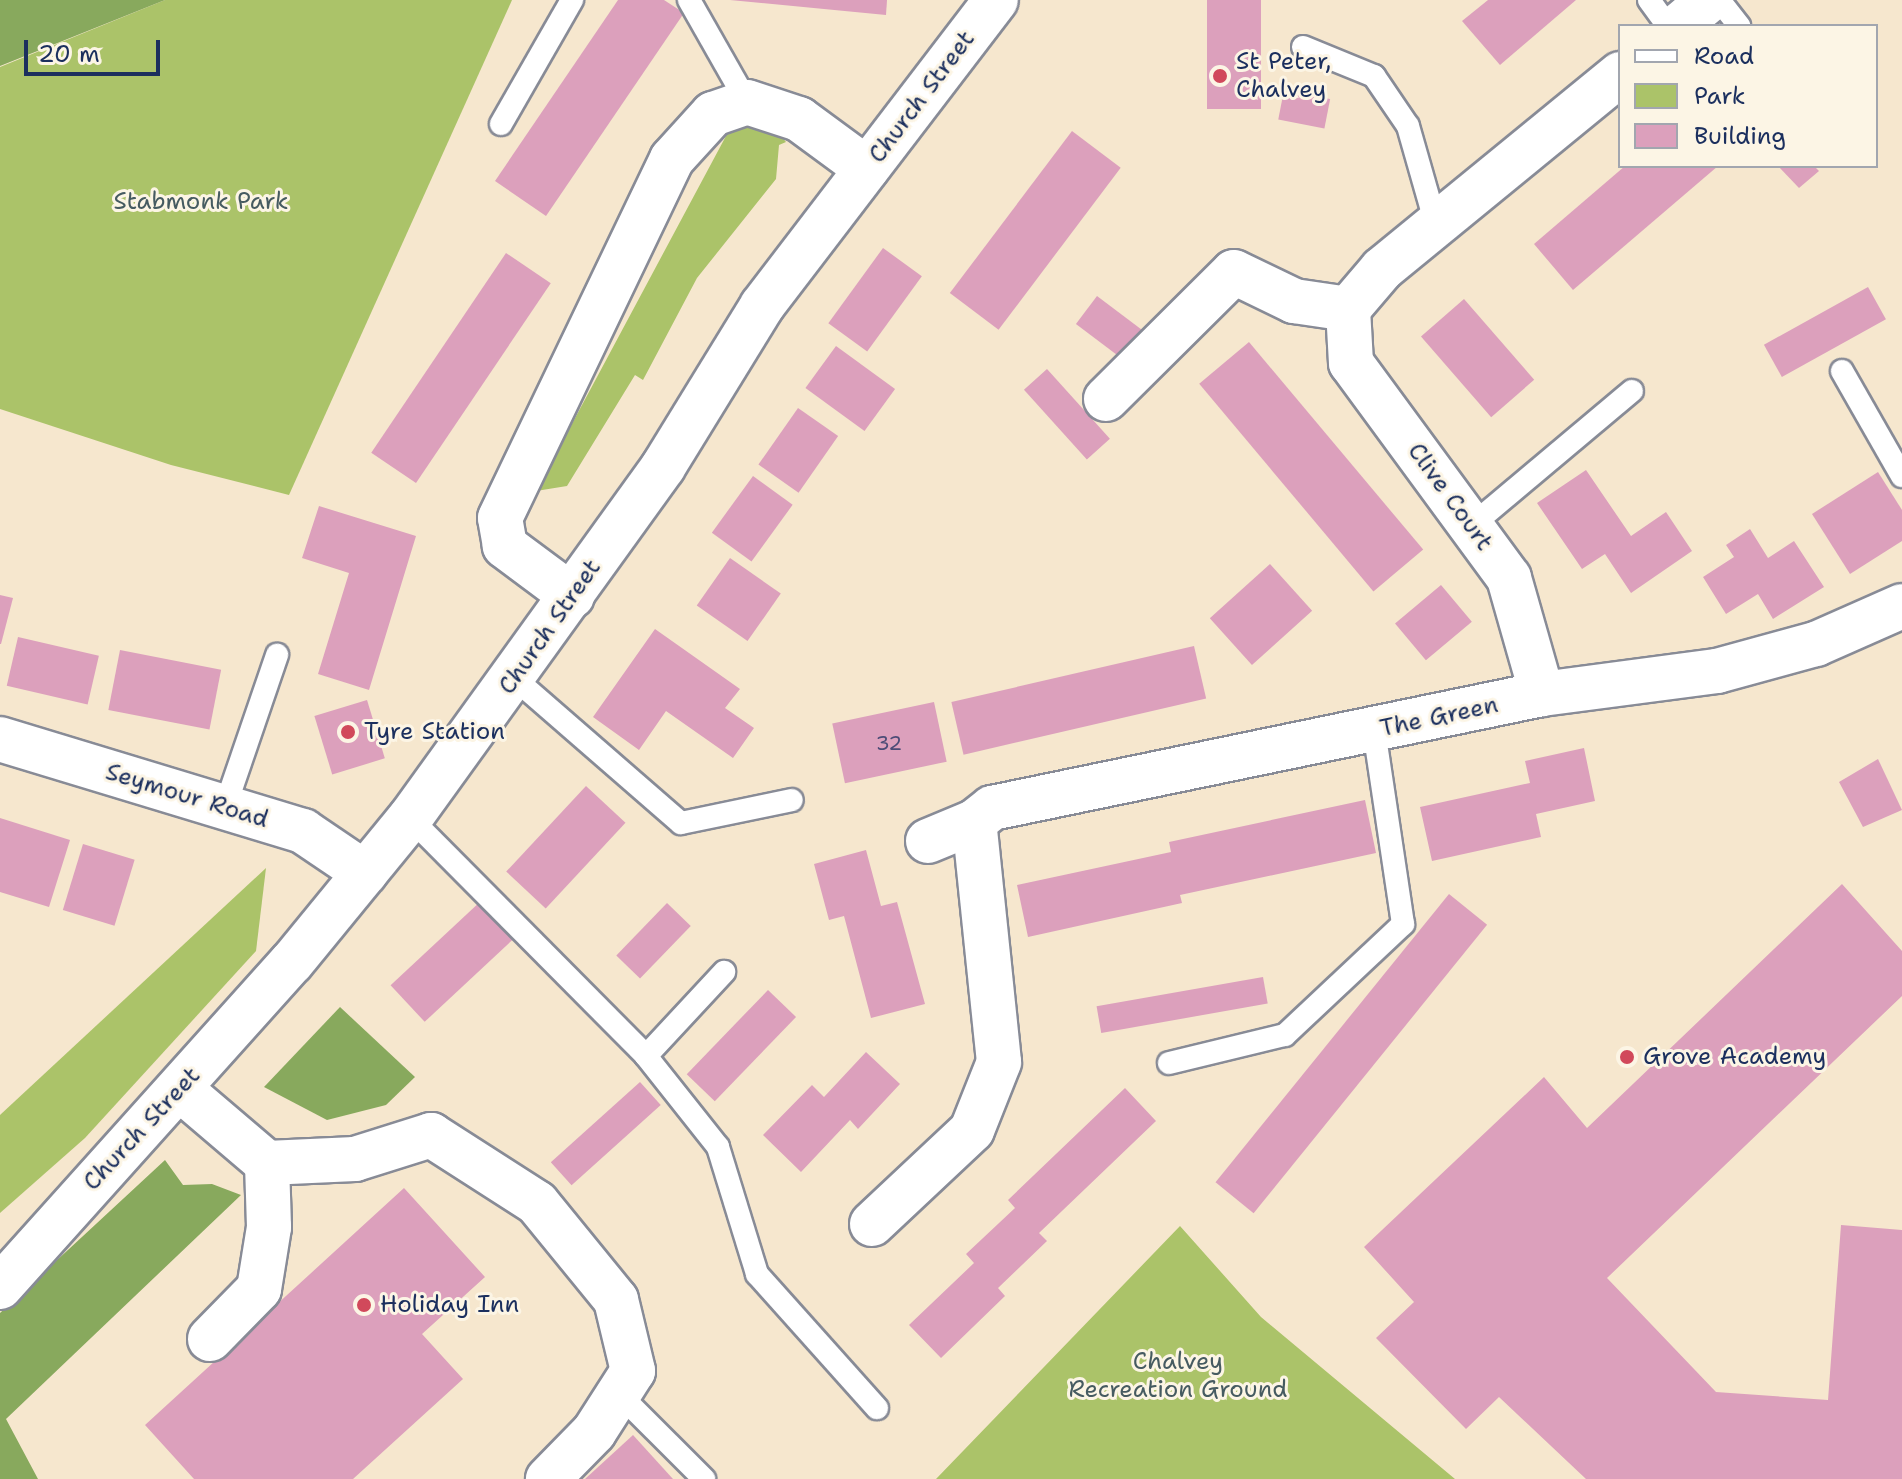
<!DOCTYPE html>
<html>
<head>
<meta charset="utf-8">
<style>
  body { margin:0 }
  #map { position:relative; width:1902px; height:1479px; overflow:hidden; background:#f6e7ce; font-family:"Shantell Sans",sans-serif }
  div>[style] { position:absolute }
  .green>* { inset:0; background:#abc369 }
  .forest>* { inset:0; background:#88a95d }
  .building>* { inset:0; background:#dca0bc; transform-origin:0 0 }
  .roads { filter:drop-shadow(2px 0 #888b96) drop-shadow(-2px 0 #888b96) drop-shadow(0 2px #888b96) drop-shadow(0 -2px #888b96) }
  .service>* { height:22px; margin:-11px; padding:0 11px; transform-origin:11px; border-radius:11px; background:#fff }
  .minor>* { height:44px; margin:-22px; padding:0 22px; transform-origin:22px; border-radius:22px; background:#fff }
  .tertiary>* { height:44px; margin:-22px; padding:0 22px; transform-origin:22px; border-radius:22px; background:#fff }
  .dots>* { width:22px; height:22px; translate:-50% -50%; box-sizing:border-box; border:4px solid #fcf5e5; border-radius:50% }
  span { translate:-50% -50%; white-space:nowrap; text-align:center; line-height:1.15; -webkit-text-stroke:6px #fcf5e5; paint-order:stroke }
  .number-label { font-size:20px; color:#4b4b76 }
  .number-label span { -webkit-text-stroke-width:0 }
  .poi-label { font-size:24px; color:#1b2f5e }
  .left { translate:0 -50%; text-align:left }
  .street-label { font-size:24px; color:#1b2f5e }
  .park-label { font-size:24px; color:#465b61 }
  .legend { position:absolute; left:1618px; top:24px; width:260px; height:144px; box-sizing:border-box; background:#fcf5e5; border:2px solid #a2a6af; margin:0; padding:10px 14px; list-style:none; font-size:24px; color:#1b2f5e }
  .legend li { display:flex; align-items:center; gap:16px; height:40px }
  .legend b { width:40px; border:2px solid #a2a6af }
  .scale { position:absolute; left:24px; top:40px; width:136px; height:36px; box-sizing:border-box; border:4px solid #1b2f5e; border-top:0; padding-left:10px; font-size:24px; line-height:28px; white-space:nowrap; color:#1b2f5e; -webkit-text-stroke:6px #fcf5e5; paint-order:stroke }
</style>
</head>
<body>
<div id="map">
  <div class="green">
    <div style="clip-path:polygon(165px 0,512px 0,289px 495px,171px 465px,0 409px,0 67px)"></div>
    <div style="clip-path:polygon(744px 121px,777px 131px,786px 142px,779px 145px,776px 179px,697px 278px,643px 380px,635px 375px,567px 486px,536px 491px,726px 136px)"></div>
    <div style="clip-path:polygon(266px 868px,256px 951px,85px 1138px,0 1213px,0 1115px)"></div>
    <div style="clip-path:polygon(1180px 1226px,1261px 1317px,1455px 1479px,936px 1479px)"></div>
  </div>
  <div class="forest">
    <div style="clip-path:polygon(0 0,165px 0,0 66px)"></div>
    <div style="clip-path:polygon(340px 1007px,415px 1077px,386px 1105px,327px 1120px,264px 1087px)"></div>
    <div style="clip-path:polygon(165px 1160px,183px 1185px,212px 1184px,241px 1195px,6px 1419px,38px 1479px,0 1479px,0 1313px)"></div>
  </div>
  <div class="building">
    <div style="clip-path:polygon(618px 0,664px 0,684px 13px,546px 216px,495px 181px)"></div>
    <div style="clip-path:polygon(730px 0,887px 0,886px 15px)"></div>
    <div style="left:1207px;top:0;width:54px;height:109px"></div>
    <div style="clip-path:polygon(1488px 0,1576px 0,1500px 65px,1462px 21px)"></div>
    <div style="left:1284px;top:90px;width:47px;height:30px;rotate:11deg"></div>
    <div style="left:1072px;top:131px;width:61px;height:203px;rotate:37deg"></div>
    <div style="clip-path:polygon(1625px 166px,1718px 166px,1573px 290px,1534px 244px)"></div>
    <div style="clip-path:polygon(1778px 166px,1814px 166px,1819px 171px,1799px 188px)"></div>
    <div style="left:883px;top:248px;width:48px;height:93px;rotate:36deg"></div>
    <div style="left:506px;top:253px;width:54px;height:241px;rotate:34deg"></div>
    <div style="left:1868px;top:287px;width:37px;height:119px;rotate:61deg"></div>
    <div style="left:1097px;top:296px;width:59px;height:35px;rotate:37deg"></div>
    <div style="left:1464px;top:299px;width:107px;height:57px;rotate:49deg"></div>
    <div style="left:1249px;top:342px;width:271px;height:65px;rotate:50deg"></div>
    <div style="left:836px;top:346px;width:73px;height:52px;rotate:36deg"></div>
    <div style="left:1047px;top:369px;width:94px;height:31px;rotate:48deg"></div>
    <div style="left:798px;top:408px;width:49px;height:69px;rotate:35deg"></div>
    <div style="clip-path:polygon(1586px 470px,1631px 536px,1666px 512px,1692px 551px,1631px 593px,1605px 554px,1582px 569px,1537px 503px)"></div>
    <div style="clip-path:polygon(1878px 472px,1902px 510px,1902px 541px,1850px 574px,1812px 514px)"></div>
    <div style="left:753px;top:476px;width:49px;height:70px;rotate:36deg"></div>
    <div style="clip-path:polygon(319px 506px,416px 536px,369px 690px,318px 674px,349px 573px,302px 558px)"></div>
    <div style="clip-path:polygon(1750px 529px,1768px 558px,1794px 541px,1824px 587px,1773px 619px,1758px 594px,1726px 614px,1703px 577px,1734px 557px,1726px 545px)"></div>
    <div style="left:730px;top:558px;width:62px;height:58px;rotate:35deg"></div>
    <div style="left:1270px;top:564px;width:63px;height:81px;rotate:48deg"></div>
    <div style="left:1441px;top:585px;width:48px;height:60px;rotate:50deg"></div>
    <div style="clip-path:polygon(0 595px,13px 598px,1px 644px,0 644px)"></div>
    <div style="clip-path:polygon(655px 629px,740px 689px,725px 708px,754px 728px,733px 758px,666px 711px,639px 750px,593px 717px)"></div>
    <div style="left:18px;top:637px;width:83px;height:50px;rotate:13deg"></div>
    <div style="left:1194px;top:646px;width:54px;height:249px;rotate:77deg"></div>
    <div style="left:120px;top:650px;width:103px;height:61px;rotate:11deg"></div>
    <div style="left:367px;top:700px;width:61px;height:55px;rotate:73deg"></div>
    <div style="left:934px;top:702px;width:61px;height:104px;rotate:78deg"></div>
    <div style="clip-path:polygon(1584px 748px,1595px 801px,1536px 814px,1541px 837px,1432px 861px,1420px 807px,1530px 783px,1525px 761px)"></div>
    <div style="clip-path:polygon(1878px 759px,1902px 810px,1863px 827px,1839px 782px)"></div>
    <div style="left:586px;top:786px;width:54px;height:117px;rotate:43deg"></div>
    <div style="clip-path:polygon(1365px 800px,1376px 853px,1180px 895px,1182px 903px,1028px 937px,1017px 885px,1171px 852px,1169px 842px)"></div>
    <div style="clip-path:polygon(0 818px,70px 840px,49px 907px,0 892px)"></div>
    <div style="left:83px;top:844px;width:54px;height:69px;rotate:17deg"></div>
    <div style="clip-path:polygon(866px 850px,881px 906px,897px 902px,925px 1004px,871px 1018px,844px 916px,829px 920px,814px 864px)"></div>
    <div style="clip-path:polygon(1842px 884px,1902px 951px,1902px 996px,1607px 1278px,1716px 1392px,1828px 1400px,1841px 1225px,1902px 1230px,1902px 1479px,1586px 1479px,1499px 1397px,1466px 1429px,1376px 1338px,1414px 1302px,1364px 1247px,1544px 1077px,1587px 1128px)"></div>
    <div style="left:1449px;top:894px;width:49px;height:371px;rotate:39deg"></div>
    <div style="left:482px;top:900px;width:50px;height:125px;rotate:47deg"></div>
    <div style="left:667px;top:903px;width:33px;height:73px;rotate:44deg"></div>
    <div style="left:1263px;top:977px;width:27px;height:169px;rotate:80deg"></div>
    <div style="left:768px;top:990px;width:39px;height:117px;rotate:44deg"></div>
    <div style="clip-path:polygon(866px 1052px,900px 1084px,858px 1129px,850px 1120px,801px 1172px,763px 1135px,812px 1085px,824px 1097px)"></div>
    <div style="left:640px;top:1082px;width:31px;height:120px;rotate:48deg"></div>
    <div style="clip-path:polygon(1125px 1088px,1156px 1121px,1039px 1233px,1047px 1241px,998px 1288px,1005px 1296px,941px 1358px,909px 1325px,974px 1263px,966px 1254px,1015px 1208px,1008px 1200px)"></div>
    <div style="clip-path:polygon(404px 1188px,485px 1277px,422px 1334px,463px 1379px,353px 1479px,194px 1479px,145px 1425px)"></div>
    <div style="clip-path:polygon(633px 1435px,673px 1479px,585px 1479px)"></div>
  </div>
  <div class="roads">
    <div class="service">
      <div style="left:689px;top:0;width:117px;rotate:60.4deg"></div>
      <div style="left:1649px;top:0;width:32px;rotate:54deg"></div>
      <div style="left:1719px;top:0;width:33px;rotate:52deg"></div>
      <div style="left:1303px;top:47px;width:77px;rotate:22.2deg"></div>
      <div style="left:1374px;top:76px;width:60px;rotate:55.8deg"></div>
      <div style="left:1408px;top:126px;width:102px;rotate:74.1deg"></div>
      <div style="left:501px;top:124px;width:143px;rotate:-60.2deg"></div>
      <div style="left:1842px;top:371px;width:121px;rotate:60.3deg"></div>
      <div style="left:1471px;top:526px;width:210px;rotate:-40deg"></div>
      <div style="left:514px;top:678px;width:221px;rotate:41deg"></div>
      <div style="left:681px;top:823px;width:113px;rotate:-11.7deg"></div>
      <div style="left:225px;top:807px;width:161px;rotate:-71.1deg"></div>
      <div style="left:410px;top:818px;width:335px;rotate:45.2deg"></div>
      <div style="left:646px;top:1056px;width:116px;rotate:51.6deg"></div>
      <div style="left:718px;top:1147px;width:133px;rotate:72.9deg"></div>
      <div style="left:757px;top:1274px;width:180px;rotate:48.2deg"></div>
      <div style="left:646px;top:1056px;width:115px;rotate:-47.1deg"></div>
      <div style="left:1169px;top:1063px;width:119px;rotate:-13.6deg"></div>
      <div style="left:1285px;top:1035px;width:162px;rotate:-43.2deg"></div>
      <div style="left:1403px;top:924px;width:195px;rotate:-98.5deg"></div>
      <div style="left:618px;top:1393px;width:122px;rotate:45deg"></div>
    </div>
    <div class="minor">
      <div style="left:1678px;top:26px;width:40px;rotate:-40deg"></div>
      <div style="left:1106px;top:399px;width:180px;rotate:-44.8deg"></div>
      <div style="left:1234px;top:272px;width:67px;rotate:25.8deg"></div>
      <div style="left:1294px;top:301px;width:55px;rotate:8.4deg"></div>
      <div style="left:572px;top:596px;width:84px;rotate:-143.3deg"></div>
      <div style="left:505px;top:546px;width:28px;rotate:-100deg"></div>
      <div style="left:500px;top:518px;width:398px;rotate:-64.4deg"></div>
      <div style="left:672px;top:159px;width:61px;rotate:-47.7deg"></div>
      <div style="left:713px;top:114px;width:36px;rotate:-19deg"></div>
      <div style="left:747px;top:102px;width:55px;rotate:18.1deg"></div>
      <div style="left:799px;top:119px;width:84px;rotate:36.3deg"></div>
      <div style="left:1542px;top:694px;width:121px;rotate:-105.9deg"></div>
      <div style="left:1509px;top:578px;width:267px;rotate:-126.3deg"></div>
      <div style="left:1351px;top:363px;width:54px;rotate:-93.2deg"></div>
      <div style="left:1348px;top:309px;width:52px;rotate:-49.6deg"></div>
      <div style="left:1382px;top:269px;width:308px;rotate:-39.3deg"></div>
      <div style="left:0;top:739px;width:317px;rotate:16.9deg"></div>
      <div style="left:303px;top:831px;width:75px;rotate:34.1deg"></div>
      <div style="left:928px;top:841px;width:50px;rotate:-22.4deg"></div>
      <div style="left:974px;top:822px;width:23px;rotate:-38deg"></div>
      <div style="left:992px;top:808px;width:562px;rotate:-11.71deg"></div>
      <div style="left:1542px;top:694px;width:177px;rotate:-7.5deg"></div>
      <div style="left:1717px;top:671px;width:103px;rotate:-15.3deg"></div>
      <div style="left:1816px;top:644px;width:94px;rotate:-23.8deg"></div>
      <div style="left:180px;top:1089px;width:114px;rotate:40.4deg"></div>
      <div style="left:267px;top:1163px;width:88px;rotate:-2.6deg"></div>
      <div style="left:355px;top:1159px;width:80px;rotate:-17.5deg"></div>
      <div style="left:431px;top:1135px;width:126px;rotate:32.7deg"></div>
      <div style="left:537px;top:1203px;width:125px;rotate:50.8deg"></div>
      <div style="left:616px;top:1300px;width:73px;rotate:76.5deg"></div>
      <div style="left:633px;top:1371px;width:72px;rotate:122.6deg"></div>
      <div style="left:594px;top:1432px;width:66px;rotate:134.4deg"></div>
      <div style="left:872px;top:1224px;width:137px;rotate:-43.2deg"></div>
      <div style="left:972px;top:1130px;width:73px;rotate:-68.3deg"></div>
      <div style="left:999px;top:1062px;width:241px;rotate:-95.9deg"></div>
      <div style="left:210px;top:1339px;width:70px;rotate:-45.6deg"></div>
      <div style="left:259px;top:1289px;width:63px;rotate:-80.8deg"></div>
      <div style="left:269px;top:1227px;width:64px;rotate:-91.8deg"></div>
    </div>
    <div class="tertiary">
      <div style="left:0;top:1287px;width:437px;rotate:-48.1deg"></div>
      <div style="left:292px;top:962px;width:186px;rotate:-50.7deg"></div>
      <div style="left:410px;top:818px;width:433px;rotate:-54.2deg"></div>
      <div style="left:663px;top:467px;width:189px;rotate:-58.4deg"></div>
      <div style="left:762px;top:306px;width:385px;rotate:-52.6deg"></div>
    </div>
  </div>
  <div class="dots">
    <div style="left:1220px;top:76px;background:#d1495b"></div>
    <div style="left:348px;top:732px;background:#d1495b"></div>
    <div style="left:1627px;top:1057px;background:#d1495b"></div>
    <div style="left:364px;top:1305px;background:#d1495b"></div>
  </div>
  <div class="number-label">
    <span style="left:889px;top:743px">32</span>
  </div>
  <div class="poi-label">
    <span class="left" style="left:1236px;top:76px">St Peter,<br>Chalvey</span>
    <span class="left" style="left:364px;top:732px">Tyre Station</span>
    <span class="left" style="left:1643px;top:1057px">Grove Academy</span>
    <span class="left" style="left:380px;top:1305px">Holiday Inn</span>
  </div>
  <div class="street-label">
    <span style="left:922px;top:97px;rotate:-53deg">Church Street</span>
    <span style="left:1450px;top:497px;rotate:54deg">Clive Court</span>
    <span style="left:550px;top:627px;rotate:-55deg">Church Street</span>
    <span style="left:1439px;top:717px;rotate:-12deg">The Green</span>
    <span style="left:187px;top:796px;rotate:17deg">Seymour Road</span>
    <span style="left:142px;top:1129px;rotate:-47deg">Church Street</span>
  </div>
  <div class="park-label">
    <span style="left:201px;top:202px">Stabmonk Park</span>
    <span style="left:1178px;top:1376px">Chalvey<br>Recreation Ground</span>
  </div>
  <ul class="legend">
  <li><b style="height:10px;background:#fff"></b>Road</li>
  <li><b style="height:22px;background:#abc369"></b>Park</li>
  <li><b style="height:22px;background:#dca0bc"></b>Building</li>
  </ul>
  <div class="scale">20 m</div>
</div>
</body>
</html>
